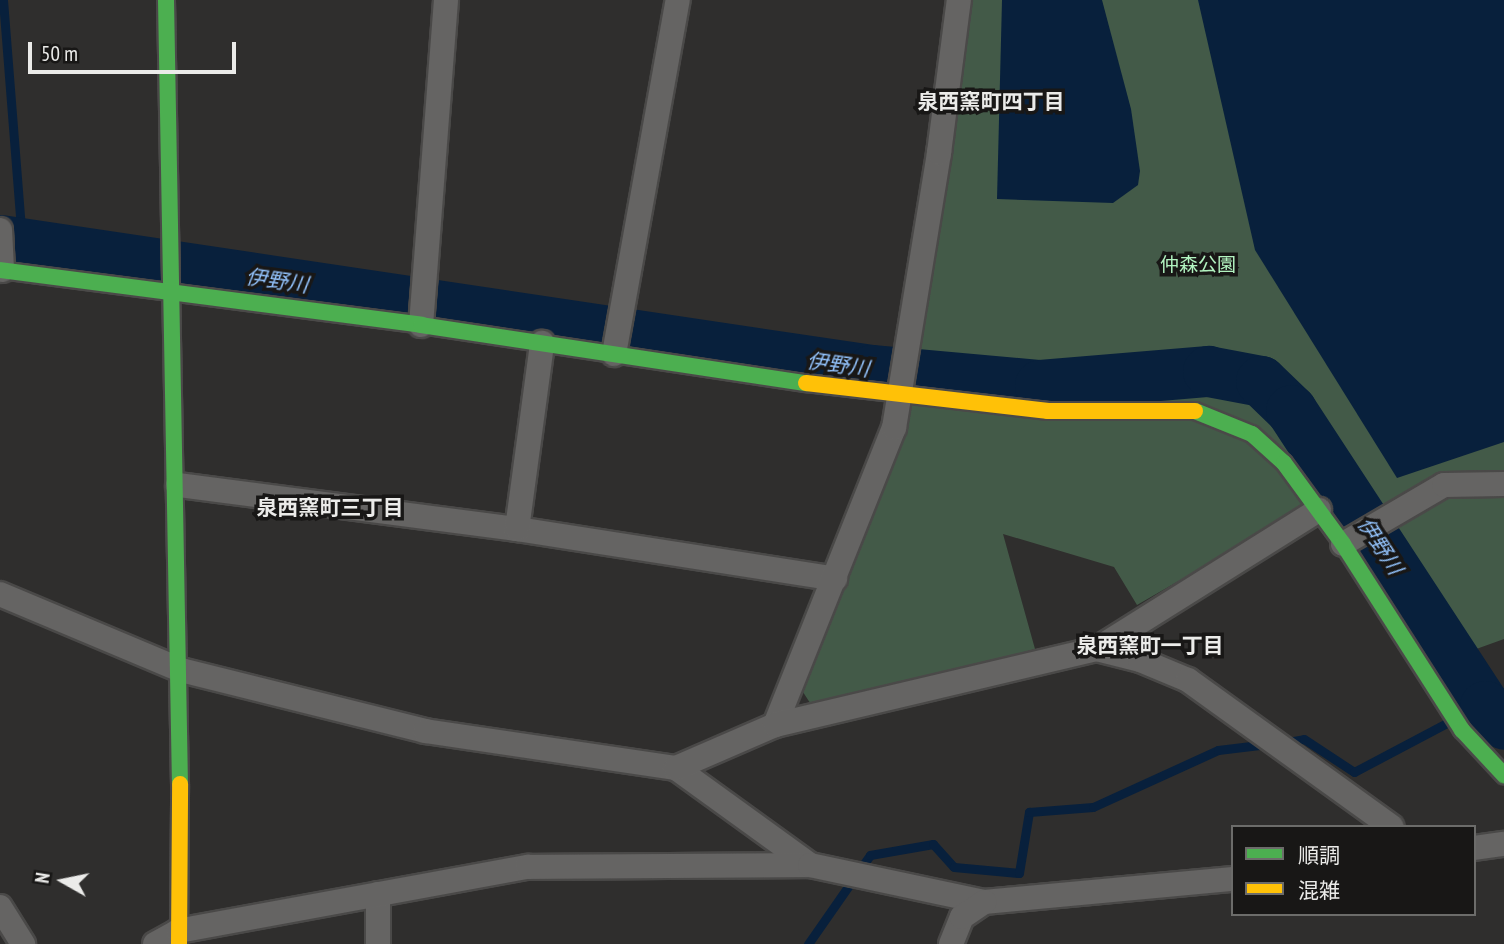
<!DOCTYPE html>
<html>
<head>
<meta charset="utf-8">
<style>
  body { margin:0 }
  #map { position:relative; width:1504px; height:944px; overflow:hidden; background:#2f2e2d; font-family:"PT Sans Narrow","Noto Sans JP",sans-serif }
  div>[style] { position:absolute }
  .green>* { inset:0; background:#435a48 }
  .water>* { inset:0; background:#08203c }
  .stream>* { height:9px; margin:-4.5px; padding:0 4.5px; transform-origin:4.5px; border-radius:4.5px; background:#08203c }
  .river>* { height:51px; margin:-25.5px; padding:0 25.5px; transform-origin:25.5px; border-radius:25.5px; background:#08203c }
  .roads { filter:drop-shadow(2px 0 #4a4948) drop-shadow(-2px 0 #4a4948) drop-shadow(0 2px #4a4948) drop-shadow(0 -2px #4a4948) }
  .street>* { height:24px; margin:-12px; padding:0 12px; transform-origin:12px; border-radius:12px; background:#656463 }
  .fast>* { height:16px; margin:-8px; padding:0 8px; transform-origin:8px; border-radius:8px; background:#4caf50 }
  .slow>* { height:16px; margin:-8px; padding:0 8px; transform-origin:8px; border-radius:8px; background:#ffc107 }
  span { translate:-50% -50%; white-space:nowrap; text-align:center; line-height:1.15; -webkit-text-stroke:7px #181716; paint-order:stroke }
  .park-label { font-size:19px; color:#b2f3c0 }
  .neighbourhood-label { font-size:21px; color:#ebebe9; font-weight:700 }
  .water-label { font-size:21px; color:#92c2fb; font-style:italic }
  .legend { position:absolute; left:1231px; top:825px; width:245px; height:91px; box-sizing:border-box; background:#181716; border:2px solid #6c6c6a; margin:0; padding:9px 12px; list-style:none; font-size:21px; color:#ebebe9 }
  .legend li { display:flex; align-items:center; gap:14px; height:35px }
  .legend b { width:35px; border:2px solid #6c6c6a }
  .north { position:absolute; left:28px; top:846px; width:70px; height:70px; -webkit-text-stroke:5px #181716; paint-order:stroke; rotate:279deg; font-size:19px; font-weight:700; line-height:28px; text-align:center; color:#ebebe9 }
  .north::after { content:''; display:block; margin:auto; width:24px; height:32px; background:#ebebe9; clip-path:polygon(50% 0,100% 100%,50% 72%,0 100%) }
  .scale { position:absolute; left:28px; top:42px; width:208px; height:32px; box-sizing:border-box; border:4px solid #ebebe9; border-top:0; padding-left:9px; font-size:21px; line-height:24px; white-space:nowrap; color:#ebebe9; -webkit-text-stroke:5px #181716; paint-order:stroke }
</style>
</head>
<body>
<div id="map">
  <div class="green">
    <div style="clip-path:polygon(968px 0,1504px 0,1504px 639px,1468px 652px,1352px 481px,1137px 605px,1114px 567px,1003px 534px,1035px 649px,814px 709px,801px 689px,906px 424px)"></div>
  </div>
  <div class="water">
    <div style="clip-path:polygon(1002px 0,1102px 0,1131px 109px,1140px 171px,1138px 185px,1113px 203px,997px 199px)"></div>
    <div style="clip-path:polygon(1198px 0,1504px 0,1504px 442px,1397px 478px,1255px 250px)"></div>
  </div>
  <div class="stream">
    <div style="left:3px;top:0;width:243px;rotate:85.5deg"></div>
    <div style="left:1462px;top:717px;width:25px;rotate:-26deg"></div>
    <div style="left:1282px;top:743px;width:22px;rotate:-10deg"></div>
    <div style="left:1304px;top:739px;width:60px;rotate:33.4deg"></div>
    <div style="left:1354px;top:772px;width:107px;rotate:-27.8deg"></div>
    <div style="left:808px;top:944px;width:108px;rotate:-55.1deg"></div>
    <div style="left:870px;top:855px;width:64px;rotate:-9.9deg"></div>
    <div style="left:933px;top:844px;width:31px;rotate:48deg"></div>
    <div style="left:954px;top:867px;width:65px;rotate:5.3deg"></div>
    <div style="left:1019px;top:873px;width:62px;rotate:-80.7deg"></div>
    <div style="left:1029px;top:812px;width:64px;rotate:-4.5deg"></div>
    <div style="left:1093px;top:807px;width:137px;rotate:-24.5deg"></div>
    <div style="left:1218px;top:750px;width:50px;rotate:-6.8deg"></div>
  </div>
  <div class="river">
    <div style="left:0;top:240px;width:881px;rotate:8.49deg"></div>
    <div style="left:871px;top:370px;width:170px;rotate:5.1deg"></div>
    <div style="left:1040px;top:385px;width:169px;rotate:-4.8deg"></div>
    <div style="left:1208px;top:371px;width:54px;rotate:10.7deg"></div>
    <div style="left:1261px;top:381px;width:42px;rotate:44deg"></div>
    <div style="left:1291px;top:410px;width:354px;rotate:56.8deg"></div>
    <div style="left:1485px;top:706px;width:26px;rotate:43deg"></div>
  </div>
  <div class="roads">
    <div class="street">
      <div style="left:0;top:230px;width:40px;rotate:87.1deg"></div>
      <div style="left:421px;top:325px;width:326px;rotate:-85.6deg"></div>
      <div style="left:614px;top:354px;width:360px;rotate:-79.8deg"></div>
      <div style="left:178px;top:485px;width:342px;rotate:7.4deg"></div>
      <div style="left:517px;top:529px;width:322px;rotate:8.9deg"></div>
      <div style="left:517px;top:529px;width:188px;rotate:-82.3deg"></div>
      <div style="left:1343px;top:544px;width:117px;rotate:-30.3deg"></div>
      <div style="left:1444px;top:485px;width:60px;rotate:-1deg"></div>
      <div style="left:0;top:594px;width:196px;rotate:22.8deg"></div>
      <div style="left:181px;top:670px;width:252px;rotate:14deg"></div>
      <div style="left:425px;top:731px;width:254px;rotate:8.4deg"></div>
      <div style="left:676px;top:768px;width:165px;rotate:35.9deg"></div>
      <div style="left:1097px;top:649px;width:44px;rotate:14.3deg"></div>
      <div style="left:1140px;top:660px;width:52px;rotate:22.6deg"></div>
      <div style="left:1188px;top:680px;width:251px;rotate:35.8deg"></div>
      <div style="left:775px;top:725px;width:320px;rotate:-68.2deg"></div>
      <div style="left:894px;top:428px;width:279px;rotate:-80.7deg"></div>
      <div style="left:939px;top:153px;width:154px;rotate:-82.6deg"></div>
      <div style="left:676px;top:768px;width:108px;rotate:-23.5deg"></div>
      <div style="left:775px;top:725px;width:331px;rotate:-13.3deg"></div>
      <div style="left:1097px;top:649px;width:262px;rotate:-32.1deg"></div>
      <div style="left:1474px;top:848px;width:30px;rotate:-8deg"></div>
      <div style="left:378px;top:894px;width:50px;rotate:90deg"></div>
      <div style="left:0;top:907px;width:44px;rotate:58.1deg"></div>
      <div style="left:155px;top:944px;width:26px;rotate:-29deg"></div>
      <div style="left:178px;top:931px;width:356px;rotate:-10.4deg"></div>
      <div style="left:528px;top:867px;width:282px;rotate:-0.4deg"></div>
      <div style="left:810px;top:865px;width:178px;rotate:12deg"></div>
      <div style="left:984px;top:902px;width:250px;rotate:-5.3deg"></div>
      <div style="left:951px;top:944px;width:29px;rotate:-68deg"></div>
      <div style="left:962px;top:917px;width:27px;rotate:-34deg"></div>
    </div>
    <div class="fast">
      <div style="left:166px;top:0;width:784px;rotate:88.98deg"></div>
      <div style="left:0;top:270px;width:425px;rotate:7.4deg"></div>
      <div style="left:421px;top:325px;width:389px;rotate:8.6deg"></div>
      <div style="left:1195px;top:411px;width:61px;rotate:22deg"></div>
      <div style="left:1252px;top:434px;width:43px;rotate:42.2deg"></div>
      <div style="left:1284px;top:463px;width:100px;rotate:53.9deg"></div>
      <div style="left:1343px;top:544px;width:221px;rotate:57.4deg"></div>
      <div style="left:1462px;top:730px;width:62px;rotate:47deg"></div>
    </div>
    <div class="slow">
      <div style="left:806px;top:383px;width:244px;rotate:6.6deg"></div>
      <div style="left:1048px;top:411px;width:147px"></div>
      <div style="left:179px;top:944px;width:160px;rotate:-89.6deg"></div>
    </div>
  </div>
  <div class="park-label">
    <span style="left:1198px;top:265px">仲森公園</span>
  </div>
  <div class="neighbourhood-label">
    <span style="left:991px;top:102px">泉西窯町四丁目</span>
    <span style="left:330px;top:508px">泉西窯町三丁目</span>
    <span style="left:1150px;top:646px">泉西窯町一丁目</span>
  </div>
  <div class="water-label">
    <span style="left:277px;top:281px;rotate:8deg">伊野川</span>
    <span style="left:838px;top:365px;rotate:8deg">伊野川</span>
    <span style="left:1380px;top:546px;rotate:57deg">伊野川</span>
  </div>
  <ul class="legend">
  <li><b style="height:9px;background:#4caf50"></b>順調</li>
  <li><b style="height:9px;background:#ffc107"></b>混雑</li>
  </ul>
  <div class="north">N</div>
  <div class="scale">50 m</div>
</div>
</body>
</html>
